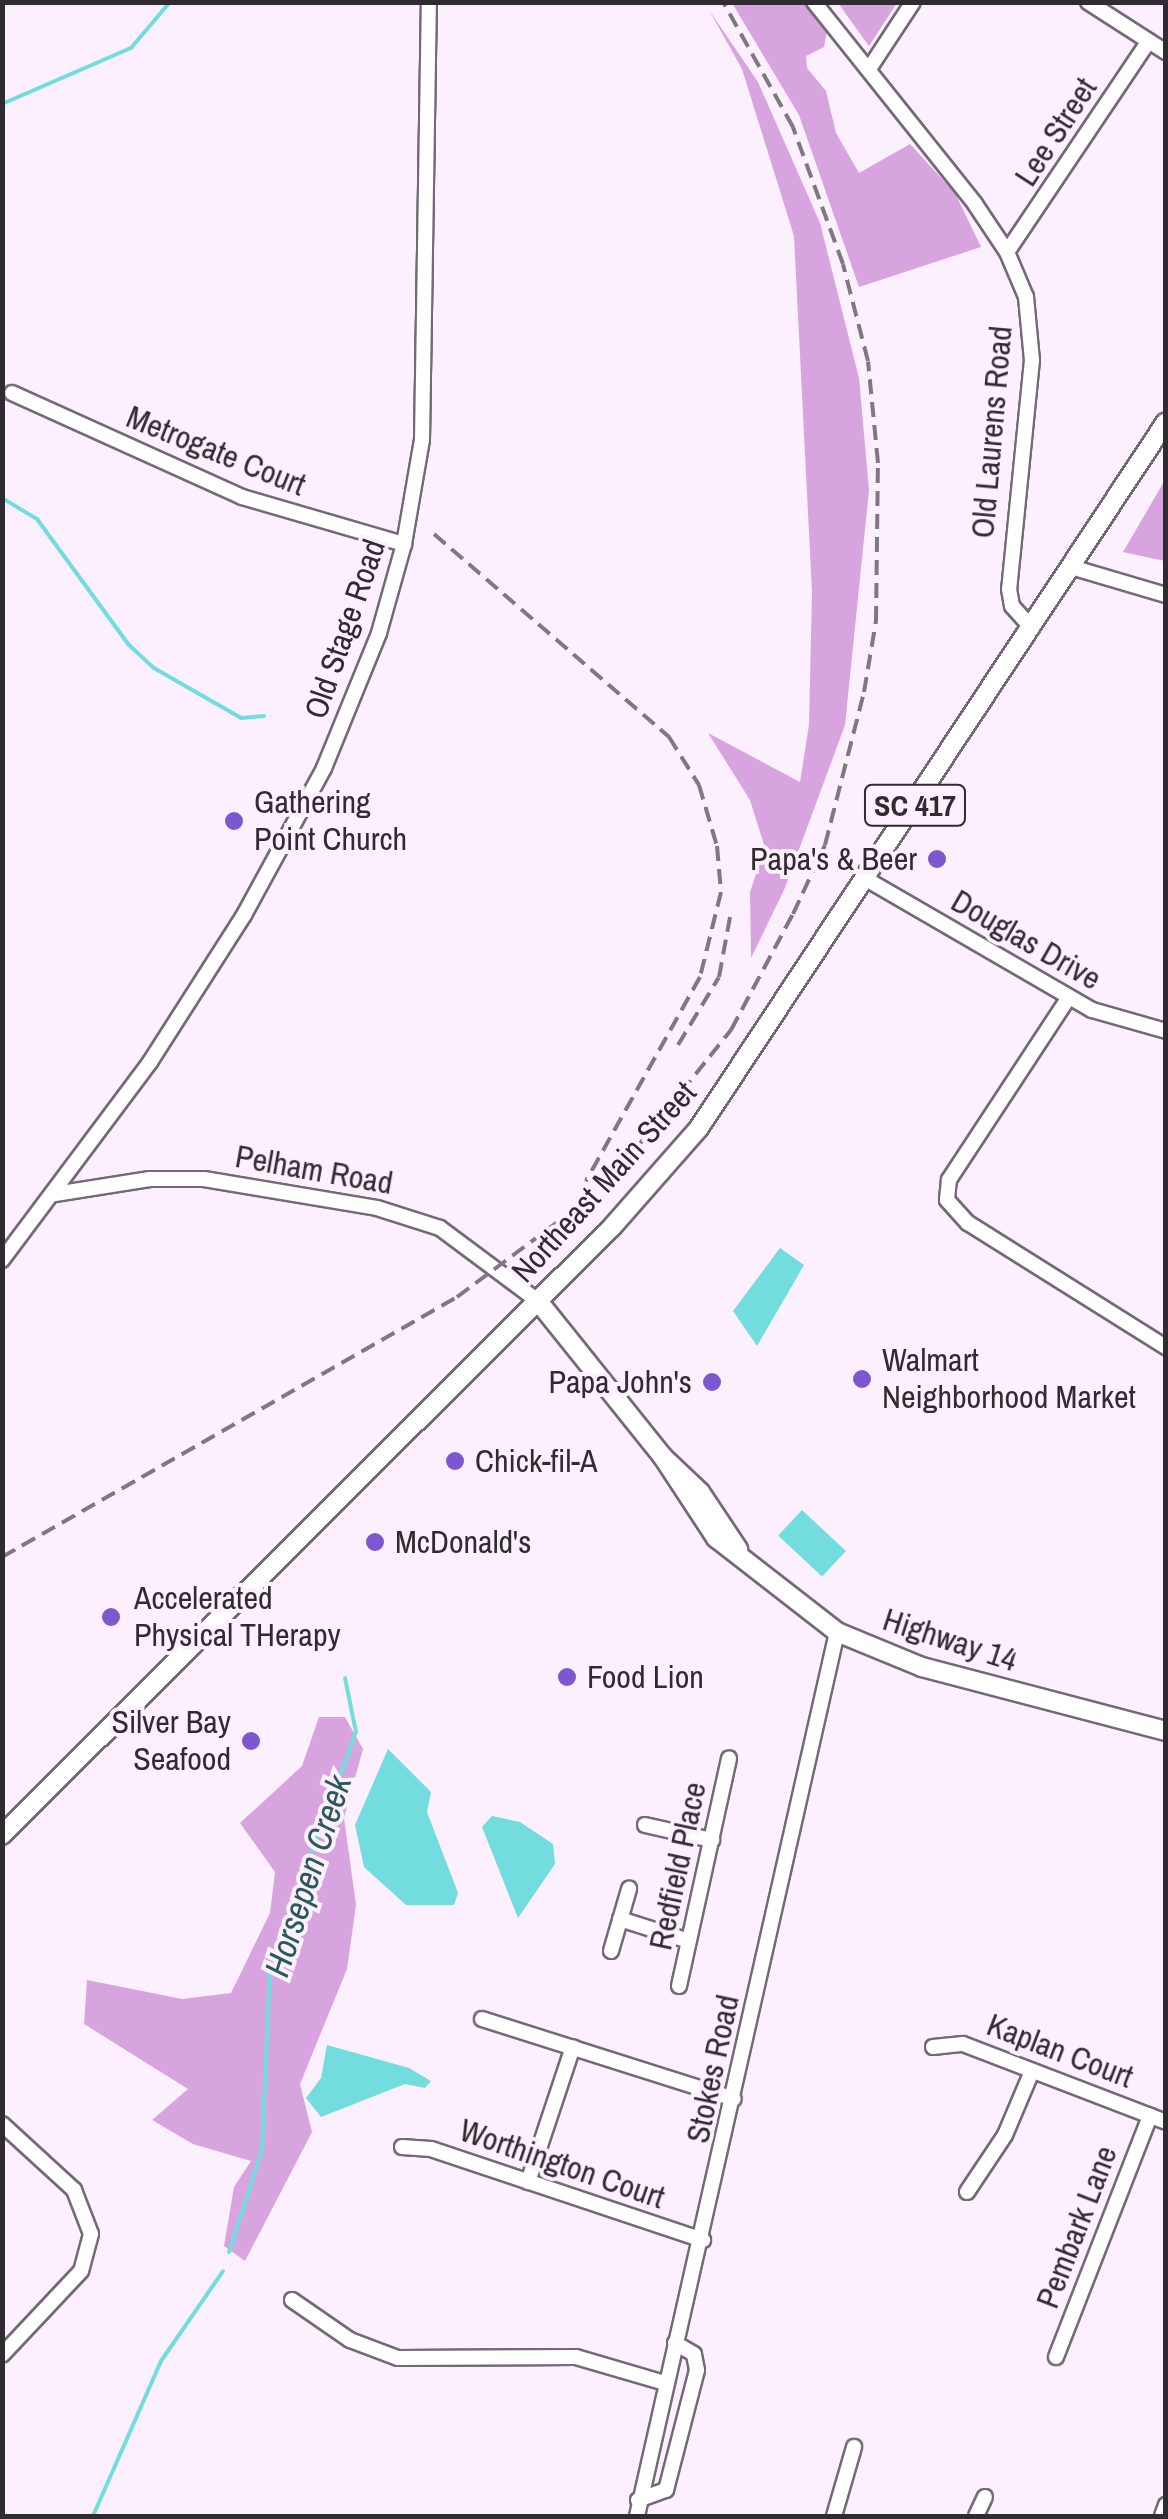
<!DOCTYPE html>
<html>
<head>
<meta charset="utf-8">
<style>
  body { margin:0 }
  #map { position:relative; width:1168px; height:2519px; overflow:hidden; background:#fcf0fe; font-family:"Archivo Narrow",sans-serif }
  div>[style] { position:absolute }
  .forest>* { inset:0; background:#d7a4df }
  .water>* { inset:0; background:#72dcde; transform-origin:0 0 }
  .stream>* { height:4px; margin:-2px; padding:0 2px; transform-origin:2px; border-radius:2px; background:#72dcde }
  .roads { filter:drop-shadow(2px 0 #746976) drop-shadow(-2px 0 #746976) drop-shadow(0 2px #746976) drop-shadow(0 -2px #746976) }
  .minor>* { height:14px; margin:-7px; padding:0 7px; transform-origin:7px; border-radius:7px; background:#fff }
  .major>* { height:18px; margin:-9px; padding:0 9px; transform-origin:9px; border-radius:9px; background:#fff }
  .rail>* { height:4px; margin-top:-2px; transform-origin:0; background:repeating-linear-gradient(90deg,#807881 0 15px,transparent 0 23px) }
  .dots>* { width:28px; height:28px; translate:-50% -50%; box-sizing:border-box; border:5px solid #fcf0fe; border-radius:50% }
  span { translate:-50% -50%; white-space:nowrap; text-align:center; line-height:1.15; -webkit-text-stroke:8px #fcf0fe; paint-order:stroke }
  .shield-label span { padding:2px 8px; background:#fcf0fe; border:2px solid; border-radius:8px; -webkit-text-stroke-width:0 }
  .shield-label { font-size:30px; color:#302b30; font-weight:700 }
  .street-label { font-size:32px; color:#302b30 }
  .poi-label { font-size:32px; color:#302b30 }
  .left { translate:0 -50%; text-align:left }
  .right { translate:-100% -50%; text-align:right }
  .water-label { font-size:35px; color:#2a595a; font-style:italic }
  .frame { position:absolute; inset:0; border:5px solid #302b30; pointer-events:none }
</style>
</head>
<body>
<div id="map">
  <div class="forest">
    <div style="clip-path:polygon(732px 3px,804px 3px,827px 31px,824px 47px,806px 56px,807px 68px,826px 91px,836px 133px,859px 173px,910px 144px,955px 193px,981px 247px,859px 287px,799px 115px)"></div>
    <div style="clip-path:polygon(838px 3px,897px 3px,869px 46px)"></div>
    <div style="clip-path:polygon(709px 10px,758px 82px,820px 223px,859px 378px,869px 490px,845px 725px,784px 890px,751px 958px,750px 892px,765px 848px,750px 800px,708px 733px,800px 782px,809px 725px,812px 592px,794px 236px,742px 69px)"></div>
    <div style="clip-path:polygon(1165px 480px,1165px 561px,1123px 552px)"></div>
    <div style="clip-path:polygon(319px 1717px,345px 1717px,363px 1749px,344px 1818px,356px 1905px,347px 1969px,300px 2084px,312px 2132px,245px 2261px,224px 2246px,234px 2187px,251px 2161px,193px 2144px,152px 2120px,188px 2089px,84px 2024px,87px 1980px,182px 1999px,231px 1993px,270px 1913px,275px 1872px,240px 1823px,302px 1766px)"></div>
  </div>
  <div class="water">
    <div style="clip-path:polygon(780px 1248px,804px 1265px,757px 1346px,733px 1311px)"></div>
    <div style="left:802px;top:1510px;width:60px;height:35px;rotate:43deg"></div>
    <div style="clip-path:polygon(388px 1749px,431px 1792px,427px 1812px,458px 1893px,454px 1905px,406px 1905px,364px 1867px,355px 1825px)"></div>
    <div style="clip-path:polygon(492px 1816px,520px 1822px,553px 1844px,555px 1864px,518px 1918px,482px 1827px)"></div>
    <div style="clip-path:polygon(327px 2045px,409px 2068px,431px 2081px,425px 2088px,405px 2084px,321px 2117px,306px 2098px,321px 2078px)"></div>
  </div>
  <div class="stream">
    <div style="left:2px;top:104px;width:141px;rotate:-23.5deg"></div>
    <div style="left:131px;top:48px;width:60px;rotate:-49.7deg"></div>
    <div style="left:2px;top:498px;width:41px;rotate:31deg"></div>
    <div style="left:37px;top:519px;width:155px;rotate:53.9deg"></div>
    <div style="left:128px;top:644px;width:35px;rotate:43deg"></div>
    <div style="left:154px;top:668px;width:100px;rotate:29.9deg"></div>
    <div style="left:241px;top:718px;width:23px;rotate:-5deg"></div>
    <div style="left:229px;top:2252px;width:107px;rotate:-72.1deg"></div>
    <div style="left:262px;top:2150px;width:181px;rotate:-87.5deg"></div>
    <div style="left:270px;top:1969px;width:252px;rotate:-70.1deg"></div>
    <div style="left:356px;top:1732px;width:55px;rotate:-101.5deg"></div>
    <div style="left:93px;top:2516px;width:169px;rotate:-66.3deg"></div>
    <div style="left:161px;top:2361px;width:109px;rotate:-55.4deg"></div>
  </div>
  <div class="roads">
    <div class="minor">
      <div style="left:814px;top:2px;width:258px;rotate:51.4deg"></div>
      <div style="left:975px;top:204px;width:58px;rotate:56.3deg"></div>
      <div style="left:1007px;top:252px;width:49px;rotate:67.1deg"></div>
      <div style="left:1026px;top:297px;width:63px;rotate:84.6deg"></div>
      <div style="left:1032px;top:360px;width:230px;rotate:95.7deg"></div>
      <div style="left:1009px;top:589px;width:17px;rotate:80deg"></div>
      <div style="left:1012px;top:606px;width:30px;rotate:48deg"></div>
      <div style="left:1088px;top:2px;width:93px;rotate:32.7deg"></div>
      <div style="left:869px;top:69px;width:80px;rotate:-56.7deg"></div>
      <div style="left:1007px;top:252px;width:254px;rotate:-56.1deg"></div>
      <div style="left:12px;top:393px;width:252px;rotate:24.3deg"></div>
      <div style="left:242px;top:497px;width:169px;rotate:16.2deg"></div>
      <div style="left:1071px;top:567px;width:99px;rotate:16.4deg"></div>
      <div style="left:866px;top:879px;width:261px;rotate:30.1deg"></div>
      <div style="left:1092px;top:1010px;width:77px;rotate:15.8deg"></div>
      <div style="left:1069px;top:997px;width:219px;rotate:123.3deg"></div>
      <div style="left:949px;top:1180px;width:20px;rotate:96deg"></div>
      <div style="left:947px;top:1200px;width:31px;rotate:48deg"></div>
      <div style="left:968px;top:1223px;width:234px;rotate:32.1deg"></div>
      <div style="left:55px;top:1194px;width:96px;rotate:-9deg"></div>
      <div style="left:150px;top:1179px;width:54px"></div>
      <div style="left:204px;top:1179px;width:175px;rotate:9.5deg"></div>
      <div style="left:377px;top:1208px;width:66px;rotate:17.6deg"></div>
      <div style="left:440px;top:1228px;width:122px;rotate:36.7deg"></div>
      <div style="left:2px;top:1260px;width:247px;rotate:-53.2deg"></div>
      <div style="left:150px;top:1062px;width:174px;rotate:-57.4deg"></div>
      <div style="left:244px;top:915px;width:167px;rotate:-61.4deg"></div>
      <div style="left:324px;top:768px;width:146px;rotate:-67.8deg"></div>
      <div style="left:379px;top:633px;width:92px;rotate:-74.3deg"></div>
      <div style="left:404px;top:544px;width:106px;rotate:-80.2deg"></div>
      <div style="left:422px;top:440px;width:438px;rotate:-89.1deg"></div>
      <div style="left:645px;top:1825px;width:69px;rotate:12.6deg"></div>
      <div style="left:620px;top:1919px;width:72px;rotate:17.7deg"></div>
      <div style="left:611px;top:1951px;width:65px;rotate:-73.8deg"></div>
      <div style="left:679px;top:1986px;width:233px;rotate:-77.6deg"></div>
      <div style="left:482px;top:2019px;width:264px;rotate:17.6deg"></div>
      <div style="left:933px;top:2047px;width:30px;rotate:-6deg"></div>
      <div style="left:963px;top:2044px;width:217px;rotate:21deg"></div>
      <div style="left:2px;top:2124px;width:98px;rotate:42.5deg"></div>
      <div style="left:74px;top:2190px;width:47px;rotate:68.9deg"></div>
      <div style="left:91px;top:2234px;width:38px;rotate:105deg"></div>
      <div style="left:81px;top:2271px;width:115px;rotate:133.2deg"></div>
      <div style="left:402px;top:2147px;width:29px;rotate:4deg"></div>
      <div style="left:431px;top:2149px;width:287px;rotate:18.5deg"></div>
      <div style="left:528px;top:2182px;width:142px;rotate:-71.6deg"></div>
      <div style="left:967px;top:2192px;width:69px;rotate:-56.3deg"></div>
      <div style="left:1005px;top:2135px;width:69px;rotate:-67.1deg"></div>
      <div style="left:292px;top:2300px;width:70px;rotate:34.6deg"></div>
      <div style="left:350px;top:2340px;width:51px;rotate:20.6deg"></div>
      <div style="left:398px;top:2358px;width:178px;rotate:-0.3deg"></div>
      <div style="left:576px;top:2357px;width:93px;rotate:16.3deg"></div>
      <div style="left:1056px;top:2357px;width:259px;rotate:-68.7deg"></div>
      <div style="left:638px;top:2500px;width:30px;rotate:-20deg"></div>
      <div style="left:666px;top:2490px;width:124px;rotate:-75.5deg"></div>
      <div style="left:697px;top:2370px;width:16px;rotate:-101deg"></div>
      <div style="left:694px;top:2354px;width:22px;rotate:-150deg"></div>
      <div style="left:637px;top:2516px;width:906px;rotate:-77.25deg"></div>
      <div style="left:834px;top:2516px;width:72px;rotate:-73.8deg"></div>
      <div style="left:976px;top:2516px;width:21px;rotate:-65deg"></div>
      <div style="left:1162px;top:2516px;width:12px;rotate:-70deg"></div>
    </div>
    <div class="major">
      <div style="left:538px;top:1301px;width:200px;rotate:51.3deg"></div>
      <div style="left:663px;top:1457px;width:51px;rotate:43.4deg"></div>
      <div style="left:700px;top:1492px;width:69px;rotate:56.3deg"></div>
      <div style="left:663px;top:1457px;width:97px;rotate:56.8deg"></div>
      <div style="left:716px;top:1538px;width:153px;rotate:37.8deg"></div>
      <div style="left:837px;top:1632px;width:92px;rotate:22.4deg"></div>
      <div style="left:922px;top:1667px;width:252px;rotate:14.7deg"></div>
      <div style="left:2px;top:1835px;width:861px;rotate:-44.91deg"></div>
      <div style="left:612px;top:1227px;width:132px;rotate:-48.7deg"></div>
      <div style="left:699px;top:1128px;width:846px;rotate:-56.52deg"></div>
    </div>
  </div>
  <div class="rail">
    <div style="left:434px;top:534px;width:311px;rotate:40.8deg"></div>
    <div style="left:669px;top:737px;width:57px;rotate:58deg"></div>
    <div style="left:699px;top:785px;width:64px;rotate:73.6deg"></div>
    <div style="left:717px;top:846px;width:46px;rotate:85deg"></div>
    <div style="left:721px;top:892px;width:88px;rotate:103.9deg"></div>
    <div style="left:700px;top:977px;width:234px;rotate:119.2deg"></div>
    <div style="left:678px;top:1045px;width:79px;rotate:-58.9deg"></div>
    <div style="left:719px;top:977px;width:61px;rotate:-79.6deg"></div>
    <div style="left:2px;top:1557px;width:524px;rotate:-29.74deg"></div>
    <div style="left:457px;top:1297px;width:137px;rotate:-36.7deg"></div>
    <div style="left:567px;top:1215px;width:99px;rotate:-44.2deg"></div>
    <div style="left:638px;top:1146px;width:149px;rotate:-51.3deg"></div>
    <div style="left:731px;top:1030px;width:132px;rotate:-61.9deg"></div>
    <div style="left:793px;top:914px;width:76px;rotate:-65.1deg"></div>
    <div style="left:825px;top:845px;width:158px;rotate:-75.7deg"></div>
    <div style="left:864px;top:692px;width:72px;rotate:-80.4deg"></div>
    <div style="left:876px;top:621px;width:158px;rotate:-89.3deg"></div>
    <div style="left:878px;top:463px;width:102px;rotate:-95.6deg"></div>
    <div style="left:868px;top:361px;width:100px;rotate:-104.5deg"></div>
    <div style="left:843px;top:264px;width:146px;rotate:-110.1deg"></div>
    <div style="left:793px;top:127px;width:143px;rotate:-119.2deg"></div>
  </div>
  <div class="dots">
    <div style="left:234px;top:821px;background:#7d57d0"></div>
    <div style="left:937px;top:859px;background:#7d57d0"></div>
    <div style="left:862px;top:1379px;background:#7d57d0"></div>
    <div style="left:712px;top:1382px;background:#7d57d0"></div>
    <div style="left:455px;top:1461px;background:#7d57d0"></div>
    <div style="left:375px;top:1542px;background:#7d57d0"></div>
    <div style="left:111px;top:1617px;background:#7d57d0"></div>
    <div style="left:567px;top:1677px;background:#7d57d0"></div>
    <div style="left:251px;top:1741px;background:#7d57d0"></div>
  </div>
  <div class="shield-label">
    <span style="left:915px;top:805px">SC 417</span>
  </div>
  <div class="street-label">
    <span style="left:1056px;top:132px;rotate:-57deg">Lee Street</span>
    <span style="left:992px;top:432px;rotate:-85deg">Old Laurens Road</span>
    <span style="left:216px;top:451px;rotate:22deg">Metrogate Court</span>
    <span style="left:345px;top:629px;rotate:-71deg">Old Stage Road</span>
    <span style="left:1026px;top:940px;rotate:30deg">Douglas Drive</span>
    <span style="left:314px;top:1170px;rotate:10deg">Pelham Road</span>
    <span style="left:604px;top:1182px;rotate:-48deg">Northeast Main Street</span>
    <span style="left:950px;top:1640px;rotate:18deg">Highway 14</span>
    <span style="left:678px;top:1866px;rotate:-78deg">Redfield Place</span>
    <span style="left:1060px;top:2051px;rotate:21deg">Kaplan Court</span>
    <span style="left:713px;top:2069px;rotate:-78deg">Stokes Road</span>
    <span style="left:562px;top:2164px;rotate:19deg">Worthington Court</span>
    <span style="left:1077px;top:2227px;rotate:-69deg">Pembark Lane</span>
  </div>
  <div class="poi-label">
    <span class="left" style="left:254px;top:821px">Gathering<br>Point Church</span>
    <span class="right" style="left:917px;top:859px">Papa's &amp; Beer</span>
    <span class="left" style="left:882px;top:1379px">Walmart<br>Neighborhood Market</span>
    <span class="right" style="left:692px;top:1382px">Papa John's</span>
    <span class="left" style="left:475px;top:1461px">Chick-fil-A</span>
    <span class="left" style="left:395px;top:1542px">McDonald's</span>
    <span class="left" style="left:134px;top:1617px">Accelerated<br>Physical THerapy</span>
    <span class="left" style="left:587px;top:1677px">Food Lion</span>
    <span class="right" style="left:231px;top:1741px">Silver Bay<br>Seafood</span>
  </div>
  <div class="water-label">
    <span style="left:308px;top:1876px;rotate:-72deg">Horsepen Creek</span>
  </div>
  <div class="frame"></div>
</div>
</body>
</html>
